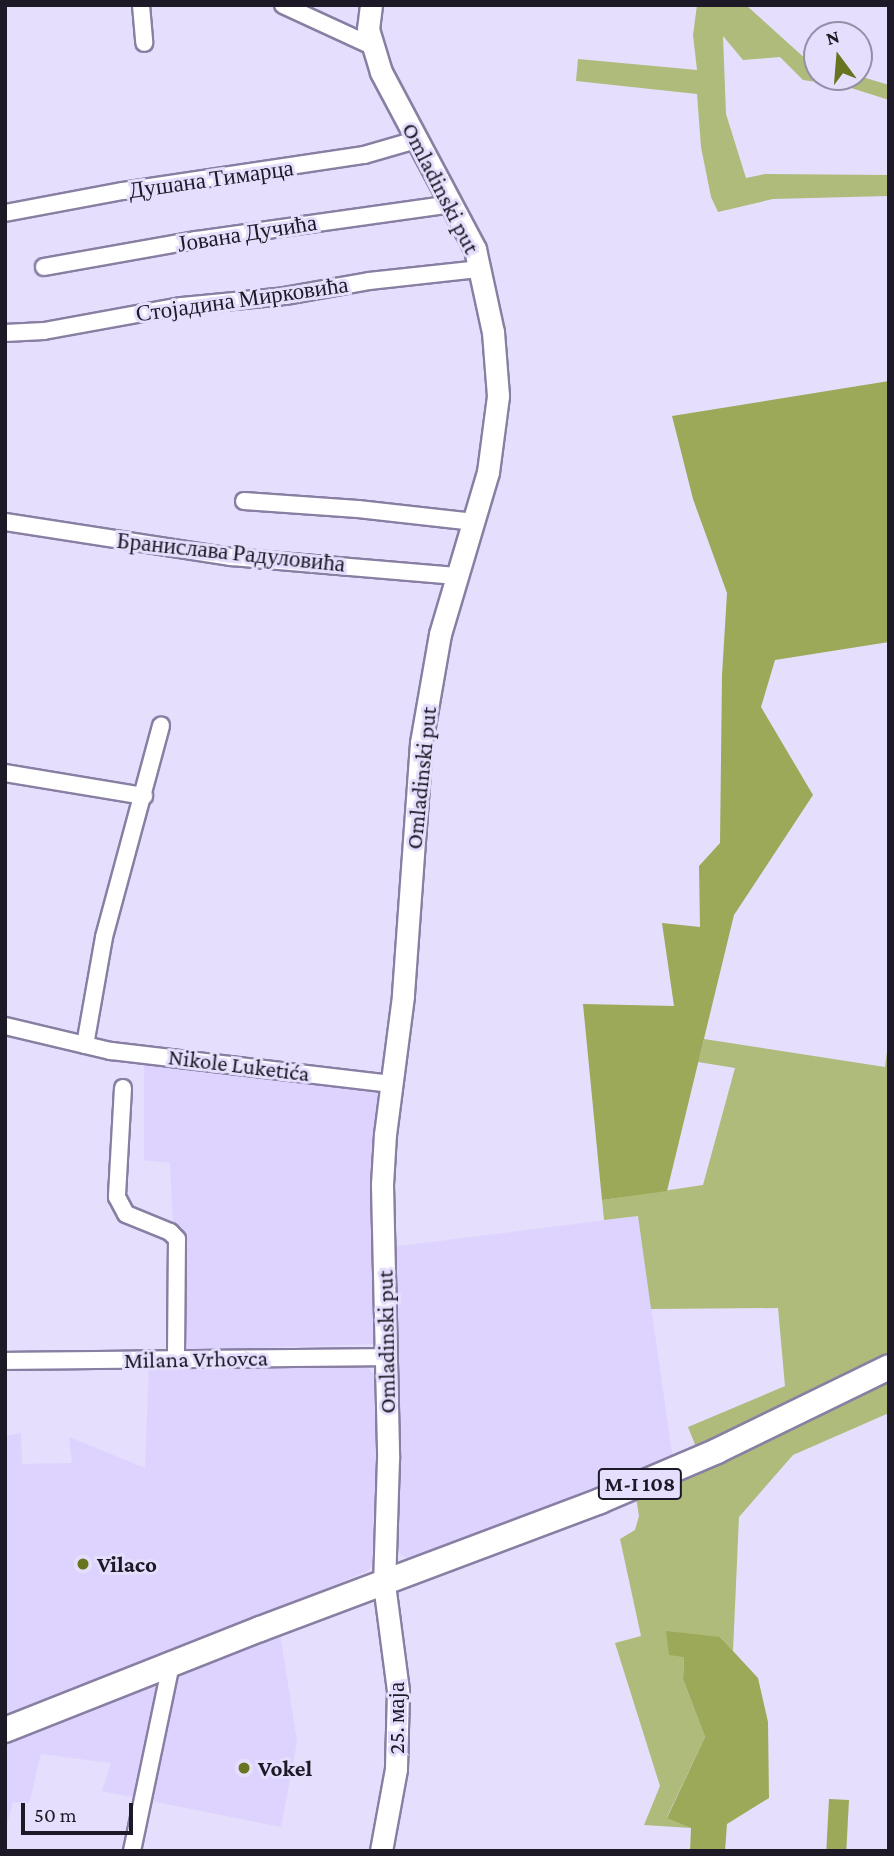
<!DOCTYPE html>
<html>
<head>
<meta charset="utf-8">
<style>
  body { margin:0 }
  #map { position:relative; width:894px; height:1856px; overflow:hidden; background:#e5defc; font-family:"Crimson Pro",serif }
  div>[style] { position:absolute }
  .built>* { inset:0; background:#ded2ff }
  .green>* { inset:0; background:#aebb7b }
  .forest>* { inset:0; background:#9ba959; transform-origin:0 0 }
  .roads { filter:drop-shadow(2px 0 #887fa2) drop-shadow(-2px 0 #887fa2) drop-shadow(0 2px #887fa2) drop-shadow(0 -2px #887fa2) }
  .street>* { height:16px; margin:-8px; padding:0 8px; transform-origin:8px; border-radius:8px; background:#fff }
  .secondary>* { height:21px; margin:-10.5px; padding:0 10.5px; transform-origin:10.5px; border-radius:10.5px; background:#fff }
  .primary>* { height:24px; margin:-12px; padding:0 12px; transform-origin:12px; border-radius:12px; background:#fff }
  .dots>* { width:19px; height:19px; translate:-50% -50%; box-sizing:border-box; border:4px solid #e5defc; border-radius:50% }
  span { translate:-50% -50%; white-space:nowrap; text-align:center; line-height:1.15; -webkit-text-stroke:6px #e5defc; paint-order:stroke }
  .shield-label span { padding:2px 5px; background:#e5defc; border:2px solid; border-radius:5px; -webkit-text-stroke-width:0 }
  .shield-label { font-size:21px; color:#1d1926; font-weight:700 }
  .street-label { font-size:23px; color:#1d1926 }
  .poi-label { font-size:23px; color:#1d1926; font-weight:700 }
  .left { translate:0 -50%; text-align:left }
  .frame { position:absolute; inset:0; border:7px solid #1d1926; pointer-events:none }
  .north { position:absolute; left:803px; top:21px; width:70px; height:70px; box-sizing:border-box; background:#e5defc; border:2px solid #958fa6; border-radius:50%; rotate:344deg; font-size:19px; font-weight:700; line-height:28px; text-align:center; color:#1d1926 }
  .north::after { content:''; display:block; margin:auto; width:24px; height:32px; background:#68741f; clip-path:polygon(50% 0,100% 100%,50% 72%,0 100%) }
  .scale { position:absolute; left:21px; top:1803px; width:112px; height:32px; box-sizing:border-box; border:4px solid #1d1926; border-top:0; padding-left:9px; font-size:21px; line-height:24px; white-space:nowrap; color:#1d1926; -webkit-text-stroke:5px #e5defc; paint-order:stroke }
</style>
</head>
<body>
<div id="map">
  <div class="built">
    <div style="clip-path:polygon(144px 1063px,380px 1090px,376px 1126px,375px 1344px,185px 1350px,184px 1236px,181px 1229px,173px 1225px,170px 1163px,144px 1160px)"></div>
    <div style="clip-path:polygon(638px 1216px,673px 1460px,412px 1560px,401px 1555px,397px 1543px,392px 1247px)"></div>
    <div style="clip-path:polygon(353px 1362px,369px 1369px,379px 1379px,379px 1552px,368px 1571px,5px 1720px,5px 1436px,21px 1433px,22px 1464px,72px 1463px,69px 1437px,145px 1468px,149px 1365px)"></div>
    <div style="clip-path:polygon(280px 1633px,297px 1742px,281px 1827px,102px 1791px,111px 1763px,41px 1754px,29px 1803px,13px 1802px,5px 1831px,5px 1741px)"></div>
  </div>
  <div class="green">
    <div style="clip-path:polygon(697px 5px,746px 5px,809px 62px,817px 64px,817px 77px,859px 76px,889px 85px,889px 100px,845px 86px,803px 80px,780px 57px,743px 60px,723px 36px,726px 114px,746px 178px,765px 174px,889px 175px,889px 196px,773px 199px,718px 212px,711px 197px,701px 147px,697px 94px,576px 81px,578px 59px,697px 70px,693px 35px)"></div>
    <div style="clip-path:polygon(889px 1037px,889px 1357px,698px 1452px,688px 1427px,785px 1386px,778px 1308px,651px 1309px,638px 1216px,604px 1220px,602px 1200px,703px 1185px,735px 1068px,698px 1062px,704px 1039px,885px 1067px)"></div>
    <div style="clip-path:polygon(889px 1377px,889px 1413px,793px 1455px,739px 1517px,733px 1651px,720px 1637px,684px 1657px,683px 1679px,705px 1737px,667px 1817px,691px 1828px,644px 1825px,660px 1786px,615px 1643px,641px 1636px,620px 1539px,635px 1530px,639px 1516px,636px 1497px)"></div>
  </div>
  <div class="forest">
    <div style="clip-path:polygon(889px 381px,889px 642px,775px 660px,761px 707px,813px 795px,734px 915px,667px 1191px,602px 1200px,583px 1004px,674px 1006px,662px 923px,700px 927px,699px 866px,720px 843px,722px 675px,727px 593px,693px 499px,672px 416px)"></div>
    <div style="clip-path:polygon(666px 1631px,720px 1637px,758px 1678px,768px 1722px,769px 1798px,727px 1824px,725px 1851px,690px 1851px,691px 1828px,667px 1818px,705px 1737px,683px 1679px,684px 1657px,669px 1655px)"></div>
    <div style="left:829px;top:1799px;width:20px;height:52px;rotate:3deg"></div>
  </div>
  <div class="roads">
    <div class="street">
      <div style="left:141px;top:5px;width:38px;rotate:85deg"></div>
      <div style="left:283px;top:5px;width:98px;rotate:24.7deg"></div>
      <div style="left:5px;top:213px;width:120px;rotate:-10.6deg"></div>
      <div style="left:123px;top:191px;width:244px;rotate:-8.5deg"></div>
      <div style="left:364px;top:155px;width:54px;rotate:-16.1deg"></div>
      <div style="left:44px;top:267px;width:154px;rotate:-10.1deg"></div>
      <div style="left:196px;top:240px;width:258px;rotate:-8deg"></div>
      <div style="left:5px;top:333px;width:39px;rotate:-3deg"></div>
      <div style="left:44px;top:331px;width:140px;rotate:-10.3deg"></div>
      <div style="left:182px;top:306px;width:103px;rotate:-5.5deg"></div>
      <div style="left:285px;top:296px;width:85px;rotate:-10.1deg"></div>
      <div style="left:369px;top:281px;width:112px;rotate:-6.2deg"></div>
      <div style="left:244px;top:501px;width:114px;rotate:4deg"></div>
      <div style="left:358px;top:509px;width:117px;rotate:6.4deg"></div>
      <div style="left:5px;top:522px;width:229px;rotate:8.8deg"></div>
      <div style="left:231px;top:557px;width:227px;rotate:4.8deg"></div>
      <div style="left:5px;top:773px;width:141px;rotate:9.4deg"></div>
      <div style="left:5px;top:1026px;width:109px;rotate:13.3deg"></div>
      <div style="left:111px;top:1051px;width:285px;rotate:6.7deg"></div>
      <div style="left:85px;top:1045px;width:110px;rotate:-80deg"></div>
      <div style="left:104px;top:937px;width:219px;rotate:-74.9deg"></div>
      <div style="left:123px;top:1088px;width:109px;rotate:93.2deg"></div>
      <div style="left:117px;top:1197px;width:19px;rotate:62deg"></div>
      <div style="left:126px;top:1214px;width:48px;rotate:22.2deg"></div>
      <div style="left:170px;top:1232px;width:10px;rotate:45deg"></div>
      <div style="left:177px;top:1239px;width:119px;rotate:90.5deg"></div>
      <div style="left:5px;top:1361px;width:381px;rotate:-0.6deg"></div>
      <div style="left:132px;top:1851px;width:190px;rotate:-78.2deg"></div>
    </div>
    <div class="secondary">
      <div style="left:371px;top:5px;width:24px;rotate:97deg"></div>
      <div style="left:368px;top:29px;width:45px;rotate:73.2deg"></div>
      <div style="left:381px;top:72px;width:200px;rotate:62deg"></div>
      <div style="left:475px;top:249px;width:85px;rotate:77.8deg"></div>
      <div style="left:493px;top:332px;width:64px;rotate:85.5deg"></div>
      <div style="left:498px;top:396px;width:77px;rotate:97.5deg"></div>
      <div style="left:488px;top:472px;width:169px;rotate:106.5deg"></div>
      <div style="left:440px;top:634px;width:111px;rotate:99.9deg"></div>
      <div style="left:421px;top:743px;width:254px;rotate:94.1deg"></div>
      <div style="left:403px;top:996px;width:139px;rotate:97.4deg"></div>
      <div style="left:385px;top:1134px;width:51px;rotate:93.4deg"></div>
      <div style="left:382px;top:1185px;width:274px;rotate:88.7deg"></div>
      <div style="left:388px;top:1459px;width:125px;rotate:91.8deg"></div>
      <div style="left:384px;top:1584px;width:108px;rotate:82.5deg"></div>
      <div style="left:398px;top:1691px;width:78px;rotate:91.5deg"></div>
      <div style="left:396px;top:1769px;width:83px;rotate:100.4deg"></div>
    </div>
    <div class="primary">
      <div style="left:5px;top:1730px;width:274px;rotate:-21.6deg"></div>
      <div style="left:260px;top:1629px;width:363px;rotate:-20.6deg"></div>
      <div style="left:600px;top:1501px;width:127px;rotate:-23.1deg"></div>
      <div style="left:717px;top:1451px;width:191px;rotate:-26deg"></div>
    </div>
  </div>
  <div class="dots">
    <div style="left:83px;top:1564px;background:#68741f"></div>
    <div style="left:244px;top:1768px;background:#68741f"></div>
  </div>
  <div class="shield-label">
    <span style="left:640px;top:1484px">M-I 108</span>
  </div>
  <div class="street-label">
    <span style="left:211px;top:179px;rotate:-8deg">Душана Тимарца</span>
    <span style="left:441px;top:188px;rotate:63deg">Omladinski put</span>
    <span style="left:247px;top:233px;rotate:-9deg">Јована Дучића</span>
    <span style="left:242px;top:299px;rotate:-8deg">Стојадина Мирковића</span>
    <span style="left:231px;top:552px;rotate:6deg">Бранислава Радуловића</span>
    <span style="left:421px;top:778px;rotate:-84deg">Omladinski put</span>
    <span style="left:239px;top:1065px;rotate:7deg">Nikole Luketića</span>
    <span style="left:386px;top:1342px;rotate:-91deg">Omladinski put</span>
    <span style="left:196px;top:1359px;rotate:-1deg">Milana Vrhovca</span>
    <span style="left:396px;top:1718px;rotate:-90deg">25. маја</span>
  </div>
  <div class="poi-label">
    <span class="left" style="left:97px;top:1564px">Vilaco</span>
    <span class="left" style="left:258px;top:1768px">Vokel</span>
  </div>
  <div class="frame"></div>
  <div class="north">N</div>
  <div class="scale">50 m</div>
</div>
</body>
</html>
